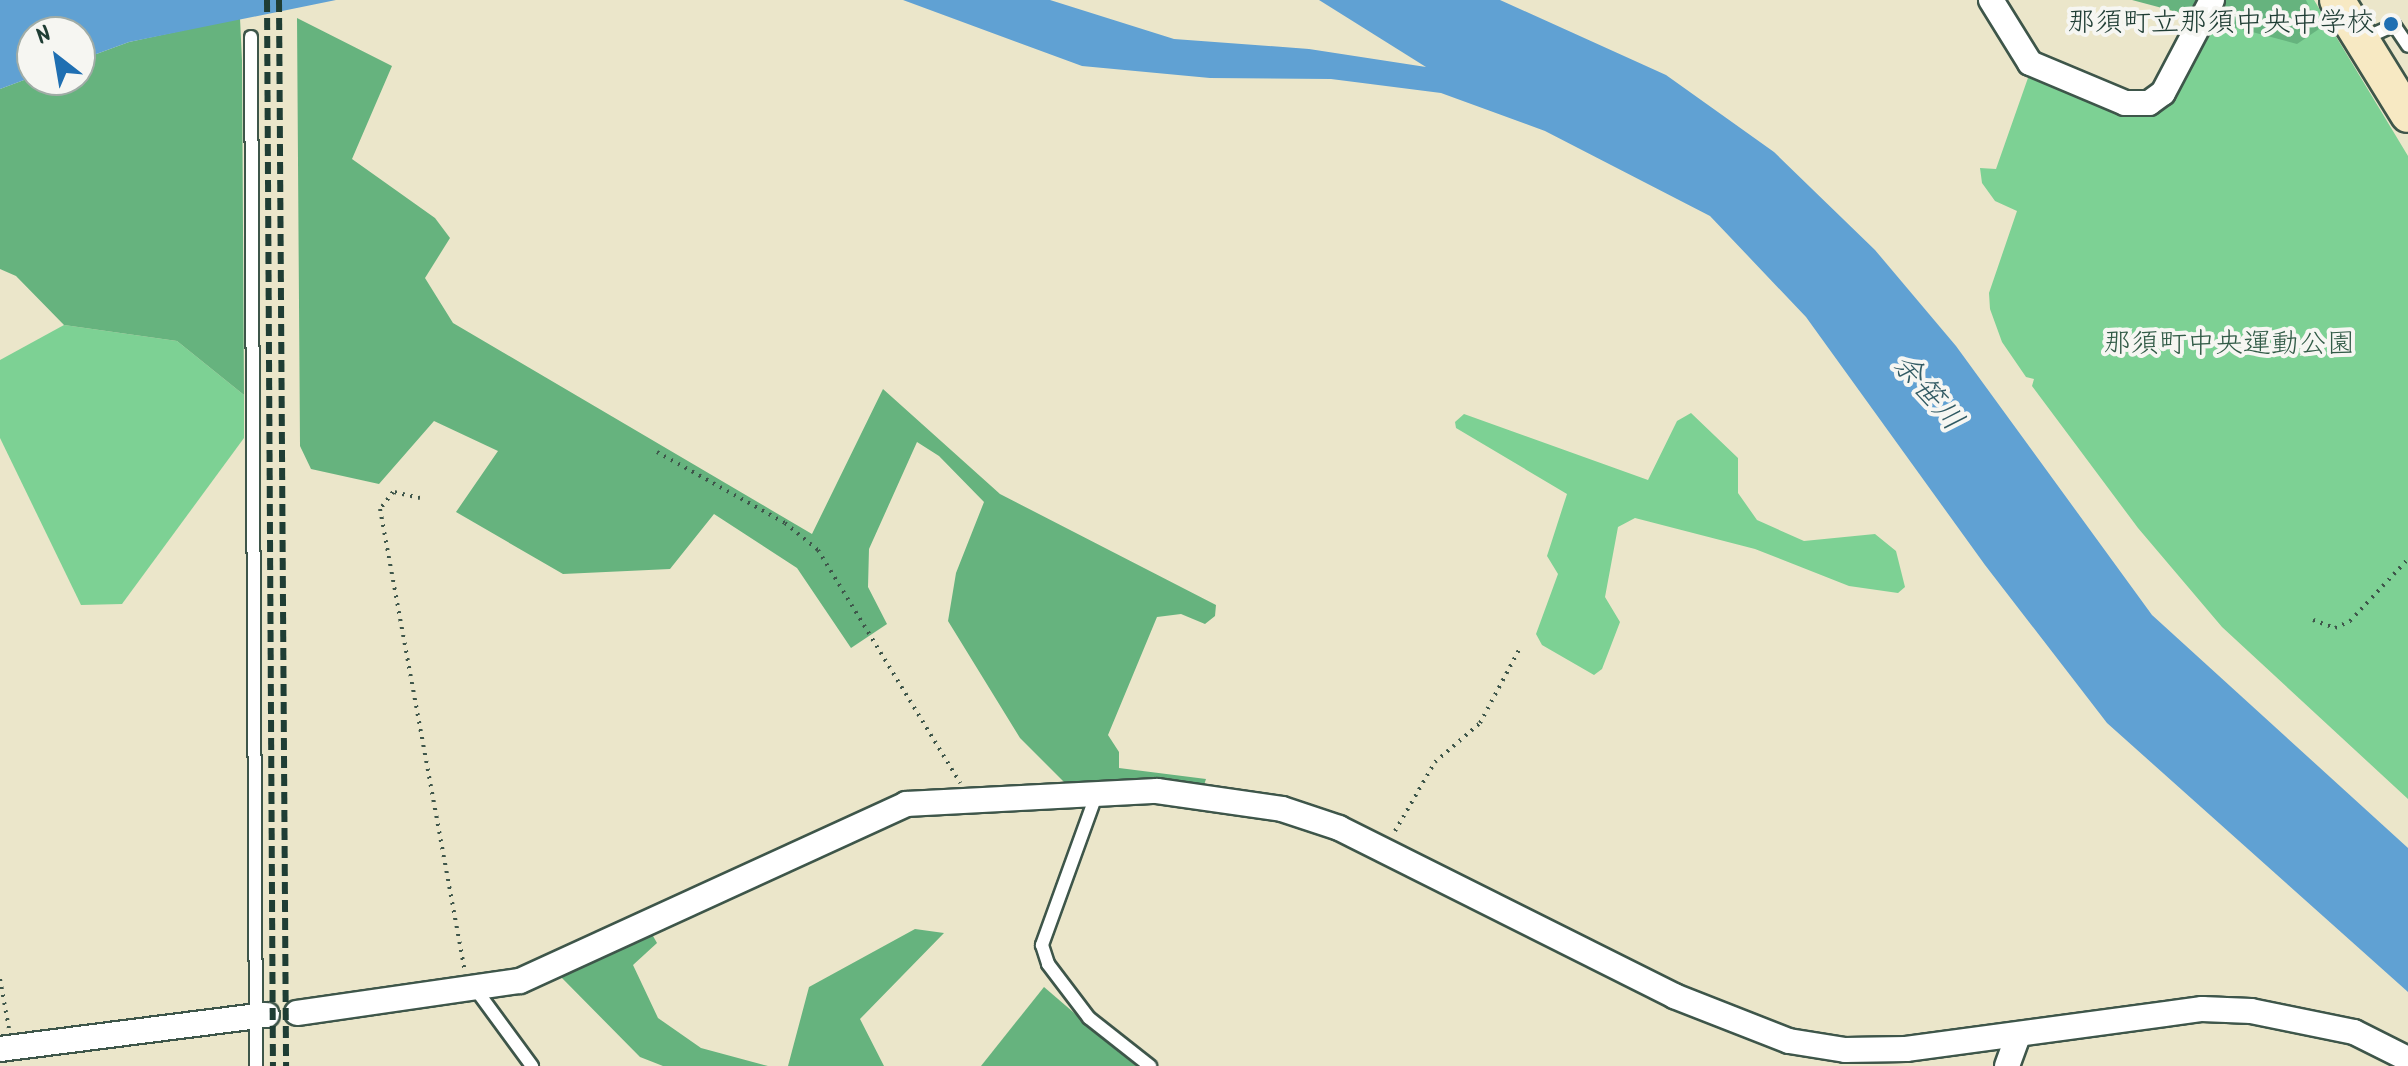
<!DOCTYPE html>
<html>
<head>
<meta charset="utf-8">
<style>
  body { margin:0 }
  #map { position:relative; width:2408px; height:1066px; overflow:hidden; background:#ebe6ca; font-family:Kalam,"Klee One",sans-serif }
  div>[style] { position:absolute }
  .green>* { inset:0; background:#7dd194 }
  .forest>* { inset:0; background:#66b37e }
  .water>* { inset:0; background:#60a1d3 }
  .path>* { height:4px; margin-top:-2px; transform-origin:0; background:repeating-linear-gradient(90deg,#3e564a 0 2px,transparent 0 8px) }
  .roads { filter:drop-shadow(2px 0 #3e564a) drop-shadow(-2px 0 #3e564a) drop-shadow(0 2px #3e564a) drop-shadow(0 -2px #3e564a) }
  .lane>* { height:12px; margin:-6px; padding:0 6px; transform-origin:6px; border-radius:6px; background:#fff }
  .street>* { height:24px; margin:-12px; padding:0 12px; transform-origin:12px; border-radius:12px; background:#fff }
  .secondary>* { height:34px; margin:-17px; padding:0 17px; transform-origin:17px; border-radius:17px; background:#f7e9c3 }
  .rail>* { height:6px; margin-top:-3px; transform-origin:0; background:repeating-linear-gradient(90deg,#1f3d34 0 12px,transparent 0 18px) }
  .dots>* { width:22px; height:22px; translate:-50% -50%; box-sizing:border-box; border:4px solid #f6f6f2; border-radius:50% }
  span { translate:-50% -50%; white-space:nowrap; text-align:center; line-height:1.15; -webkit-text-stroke:8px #f6f6f2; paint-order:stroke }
  .poi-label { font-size:28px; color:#1f3d34 }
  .right { translate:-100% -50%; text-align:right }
  .park-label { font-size:28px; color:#325b47 }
  .water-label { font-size:30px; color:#325b64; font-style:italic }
  .north { position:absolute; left:16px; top:16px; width:80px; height:80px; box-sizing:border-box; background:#f6f6f2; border:2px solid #a0aca6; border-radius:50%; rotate:329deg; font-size:22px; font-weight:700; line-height:32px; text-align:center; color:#1f3d34 }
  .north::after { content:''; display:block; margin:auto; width:28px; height:36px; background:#1f6fb2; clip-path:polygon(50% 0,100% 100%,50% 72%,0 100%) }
</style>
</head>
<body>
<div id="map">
  <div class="green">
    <div style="clip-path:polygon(2234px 0,2314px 0,2408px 156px,2408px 799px,2222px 627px,2138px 528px,2032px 386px,2034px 379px,2026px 377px,2002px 342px,1990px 309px,1989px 293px,2017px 211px,1995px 201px,1982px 183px,1980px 168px,1996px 169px,2029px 75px,2135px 109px)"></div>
    <div style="clip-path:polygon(64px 325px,177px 341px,244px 395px,244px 438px,122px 604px,81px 605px,0 438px,0 360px)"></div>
    <div style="clip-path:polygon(1691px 413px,1738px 458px,1738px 493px,1757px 520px,1804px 541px,1875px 534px,1896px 551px,1905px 587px,1898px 593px,1849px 586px,1755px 549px,1635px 518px,1618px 527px,1605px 597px,1620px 622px,1602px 669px,1594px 675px,1542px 645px,1536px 634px,1558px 574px,1547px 556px,1567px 494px,1456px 428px,1455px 422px,1464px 414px,1648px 480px,1677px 421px)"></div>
  </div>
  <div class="forest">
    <div style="clip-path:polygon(2132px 0,2306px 0,2319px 29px,2297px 44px)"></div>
    <div style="clip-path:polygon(240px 18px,242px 61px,244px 395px,177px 341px,64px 325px,16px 276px,0 269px,0 89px,32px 77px,80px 80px,80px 60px,129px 42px)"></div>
    <div style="clip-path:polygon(297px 18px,392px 66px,352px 159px,435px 218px,450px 238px,425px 278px,453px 323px,812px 534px,883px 389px,1000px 494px,1216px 605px,1215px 616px,1205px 624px,1181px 614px,1157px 617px,1108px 735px,1119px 752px,1119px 768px,1206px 779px,1203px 788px,1064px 782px,1020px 738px,948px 621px,956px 573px,984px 502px,939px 456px,917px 442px,869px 549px,868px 587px,887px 624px,851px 648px,797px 568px,714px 514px,670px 569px,563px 574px,456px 512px,498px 451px,434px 421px,379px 484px,311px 469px,300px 446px)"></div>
    <div style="clip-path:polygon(649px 929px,657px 943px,633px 965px,658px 1018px,701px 1048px,768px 1066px,663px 1066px,640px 1057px,560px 976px)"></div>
    <div style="clip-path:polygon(915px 929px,944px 933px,860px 1019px,884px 1066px,788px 1066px,809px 987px)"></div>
    <div style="clip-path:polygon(1044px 987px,1136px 1066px,981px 1066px)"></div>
  </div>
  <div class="water">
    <div style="clip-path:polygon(0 0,336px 0,129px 42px,80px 60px,80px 32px,32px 32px,32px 77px,0 89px)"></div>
    <div style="clip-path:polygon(903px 0,1050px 0,1174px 39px,1309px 49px,1426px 67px,1319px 0,1500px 0,1666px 75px,1774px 152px,1875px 250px,1956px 346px,2152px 615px,2408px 848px,2408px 992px,2107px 723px,1985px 565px,1806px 317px,1710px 216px,1545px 131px,1441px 93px,1331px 79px,1210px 78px,1082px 66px)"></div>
  </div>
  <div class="path">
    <div style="left:657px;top:452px;width:146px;rotate:29deg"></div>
    <div style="left:785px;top:523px;width:43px;rotate:39.3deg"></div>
    <div style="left:818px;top:550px;width:273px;rotate:58.6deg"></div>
    <div style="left:420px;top:498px;width:28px;rotate:-167deg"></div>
    <div style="left:393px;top:492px;width:21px;rotate:127deg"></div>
    <div style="left:380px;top:509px;width:467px;rotate:79.6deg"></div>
    <div style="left:2313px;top:620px;width:23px;rotate:20deg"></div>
    <div style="left:2335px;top:628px;width:17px;rotate:-25deg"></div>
    <div style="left:2350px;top:621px;width:85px;rotate:-46.9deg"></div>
    <div style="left:1395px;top:831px;width:80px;rotate:-59.9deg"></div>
    <div style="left:1435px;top:762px;width:60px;rotate:-40.9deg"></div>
    <div style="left:1480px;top:723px;width:85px;rotate:-61.9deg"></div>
    <div style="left:0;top:979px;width:51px;rotate:79.8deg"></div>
  </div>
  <div class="roads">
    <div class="lane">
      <div style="left:251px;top:37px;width:1029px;rotate:89.72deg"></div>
      <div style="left:2363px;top:39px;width:34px;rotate:-24deg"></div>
      <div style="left:2394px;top:25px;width:25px;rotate:56deg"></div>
      <div style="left:1097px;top:793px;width:162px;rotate:109.9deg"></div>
      <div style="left:1042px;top:945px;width:20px;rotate:72deg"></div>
      <div style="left:1048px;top:964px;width:68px;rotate:52.8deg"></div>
      <div style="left:1089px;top:1018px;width:78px;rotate:38.2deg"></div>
      <div style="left:477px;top:991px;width:93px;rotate:53.7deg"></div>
    </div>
    <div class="street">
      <div style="left:1991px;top:0;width:74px;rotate:58.2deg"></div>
      <div style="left:2030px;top:63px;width:103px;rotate:22.8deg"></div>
      <div style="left:2125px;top:103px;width:24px"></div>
      <div style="left:2149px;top:103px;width:17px;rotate:-36deg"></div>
      <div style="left:2163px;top:93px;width:105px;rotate:-62.2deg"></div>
      <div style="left:297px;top:1013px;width:225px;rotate:-8.2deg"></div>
      <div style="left:520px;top:981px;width:425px;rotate:-24.6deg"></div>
      <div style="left:906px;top:804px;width:251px;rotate:-3deg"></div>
      <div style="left:1157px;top:791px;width:126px;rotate:8.2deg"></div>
      <div style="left:1282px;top:809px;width:60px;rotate:18.4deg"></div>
      <div style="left:1339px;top:828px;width:375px;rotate:26.6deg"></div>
      <div style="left:1674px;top:996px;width:123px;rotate:21.4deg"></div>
      <div style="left:1789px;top:1041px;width:57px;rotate:9.1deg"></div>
      <div style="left:1845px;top:1050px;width:61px;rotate:-0.9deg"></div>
      <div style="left:1906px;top:1049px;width:299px;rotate:-7.7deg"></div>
      <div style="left:2202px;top:1009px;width:49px;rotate:2.3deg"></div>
      <div style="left:2251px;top:1011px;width:105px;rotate:11.5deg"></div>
      <div style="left:2354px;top:1032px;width:60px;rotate:26.6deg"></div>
      <div style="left:0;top:1049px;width:269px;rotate:-7.3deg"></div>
      <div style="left:2007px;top:1066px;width:32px;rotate:-70deg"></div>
    </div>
    <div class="secondary">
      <div style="left:2337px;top:0;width:135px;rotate:58.3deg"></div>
    </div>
  </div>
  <div class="rail">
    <div style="left:267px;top:0;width:1066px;rotate:89.68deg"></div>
    <div style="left:279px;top:0;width:1066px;rotate:89.62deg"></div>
  </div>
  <div class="dots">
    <div style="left:2391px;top:24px;background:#1f6fb2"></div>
  </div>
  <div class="poi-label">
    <span class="right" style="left:2375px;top:24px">那須町立那須中央中学校</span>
  </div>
  <div class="park-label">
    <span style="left:2229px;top:345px">那須町中央運動公園</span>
  </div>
  <div class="water-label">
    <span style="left:1927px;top:393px;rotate:49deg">余笹川</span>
  </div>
  <div class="north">N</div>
</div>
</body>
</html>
